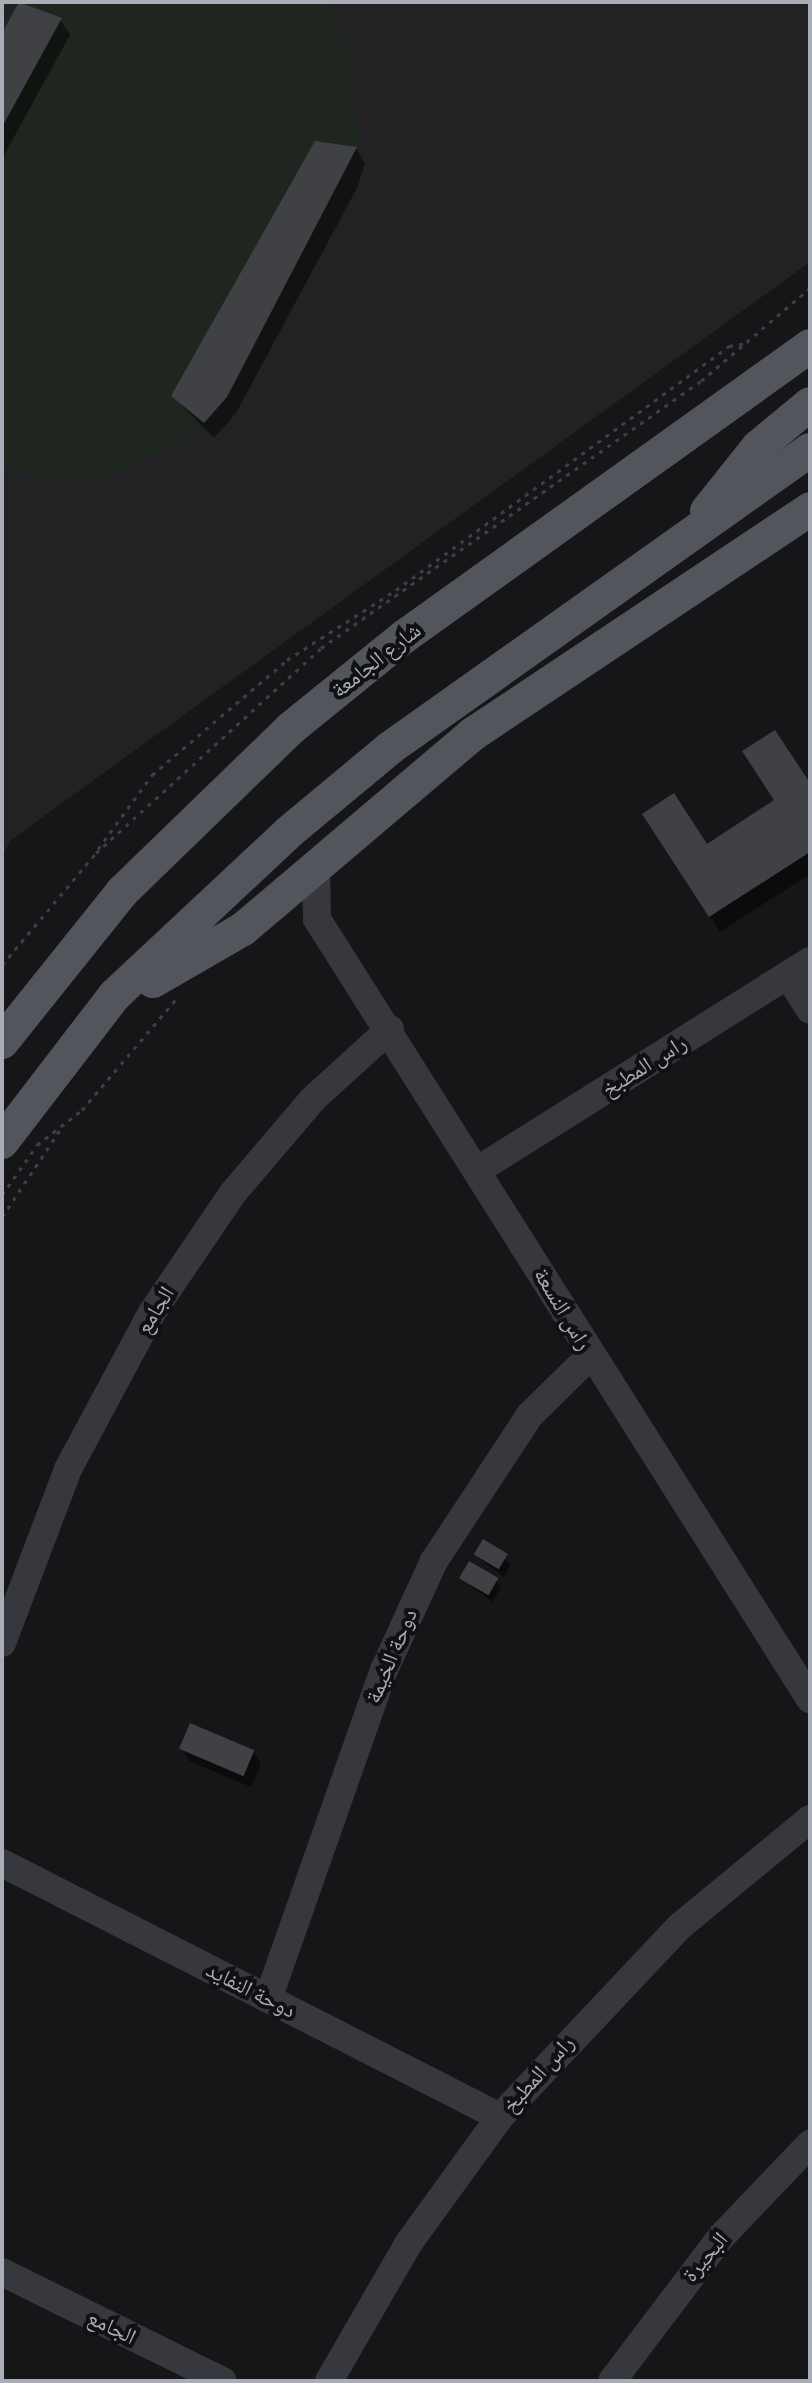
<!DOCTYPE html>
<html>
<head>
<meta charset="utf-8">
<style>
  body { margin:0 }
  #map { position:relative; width:812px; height:2383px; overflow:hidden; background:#161618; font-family:"Archivo Narrow","Noto Naskh Arabic",sans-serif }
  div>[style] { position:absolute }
  .built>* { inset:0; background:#222225 }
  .green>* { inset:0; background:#1e261f }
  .shadow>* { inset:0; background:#0007 }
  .building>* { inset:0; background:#404145; transform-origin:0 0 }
  .path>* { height:3px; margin-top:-1.5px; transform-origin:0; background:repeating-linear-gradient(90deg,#3d3f44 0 4px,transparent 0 10px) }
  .minor>* { height:28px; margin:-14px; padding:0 14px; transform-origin:14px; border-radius:14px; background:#37383d }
  .major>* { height:34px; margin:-17px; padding:0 17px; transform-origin:17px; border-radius:17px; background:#53555c }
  span { translate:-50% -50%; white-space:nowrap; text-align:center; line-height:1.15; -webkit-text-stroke:8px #111113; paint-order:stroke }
  .street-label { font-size:22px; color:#a8adb8 }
  .frame { position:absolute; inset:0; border:4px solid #a8adb8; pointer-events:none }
</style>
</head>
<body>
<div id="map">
  <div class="built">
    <div style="clip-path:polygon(2px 2px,810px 2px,810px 262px,11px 840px,2px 856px)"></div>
  </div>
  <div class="green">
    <div style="clip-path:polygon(19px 2px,326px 2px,348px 41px,356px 77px,357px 147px,348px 172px,227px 397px,194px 436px,104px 479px,47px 482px,2px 466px,2px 33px)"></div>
  </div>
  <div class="shadow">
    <div style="clip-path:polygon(21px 2px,60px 19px,70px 35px,2px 159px,2px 37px)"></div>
    <div style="clip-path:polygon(356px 148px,365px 164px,357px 188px,236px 413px,214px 438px,173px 396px)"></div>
    <div style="clip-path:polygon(810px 786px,810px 874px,720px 932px,654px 831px,706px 847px)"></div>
    <div style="clip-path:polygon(484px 1542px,511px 1564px,504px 1577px,476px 1556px)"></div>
    <div style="clip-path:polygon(461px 1578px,496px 1580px,501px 1587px,492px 1602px)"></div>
    <div style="clip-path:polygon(182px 1749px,254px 1752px,261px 1764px,251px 1787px,189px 1761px)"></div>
  </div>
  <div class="building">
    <div style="clip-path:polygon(19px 2px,62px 18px,2px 127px,2px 33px)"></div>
    <div style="clip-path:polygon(315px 141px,357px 147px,227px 397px,204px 423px,171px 396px)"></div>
    <div style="clip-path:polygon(775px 730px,810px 783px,810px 852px,709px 917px,642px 814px,674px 793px,707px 844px,774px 800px,742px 751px)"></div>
    <div style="left:483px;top:1539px;width:29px;height:18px;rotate:31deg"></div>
    <div style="left:469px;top:1561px;width:34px;height:20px;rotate:30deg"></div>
    <div style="left:190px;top:1723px;width:70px;height:28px;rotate:23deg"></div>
  </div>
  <div class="path">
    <div style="left:98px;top:849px;width:92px;rotate:-53.9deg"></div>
    <div style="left:152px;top:775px;width:177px;rotate:-40.4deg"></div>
    <div style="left:287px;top:660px;width:130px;rotate:-32.7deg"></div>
    <div style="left:396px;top:590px;width:413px;rotate:-36.2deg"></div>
    <div style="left:729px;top:346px;width:19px;rotate:-9deg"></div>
    <div style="left:2px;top:965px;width:146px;rotate:-50deg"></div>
    <div style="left:96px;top:853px;width:304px;rotate:-42.3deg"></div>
    <div style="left:321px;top:648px;width:464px;rotate:-35.1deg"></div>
    <div style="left:701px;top:381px;width:143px;rotate:-40.5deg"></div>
    <div style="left:2px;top:1195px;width:61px;rotate:-55deg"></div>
    <div style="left:37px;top:1145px;width:57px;rotate:-37.9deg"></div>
    <div style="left:82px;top:1110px;width:145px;rotate:-49.7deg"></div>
    <div style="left:2px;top:1217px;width:108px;rotate:-56.3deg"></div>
  </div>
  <div class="minor">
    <div style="left:316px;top:866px;width:53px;rotate:88.9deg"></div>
    <div style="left:317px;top:919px;width:923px;rotate:57.71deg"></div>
    <div style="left:788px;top:975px;width:41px;rotate:57.8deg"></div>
    <div style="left:478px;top:1170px;width:392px;rotate:-32.2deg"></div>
    <div style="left:2px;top:1643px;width:186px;rotate:-69.2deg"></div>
    <div style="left:68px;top:1469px;width:176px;rotate:-61.8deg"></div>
    <div style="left:151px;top:1314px;width:146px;rotate:-55.9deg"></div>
    <div style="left:233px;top:1193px;width:123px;rotate:-49.6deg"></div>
    <div style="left:313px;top:1099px;width:104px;rotate:-42.3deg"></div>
    <div style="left:2px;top:1863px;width:559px;rotate:27.02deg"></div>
    <div style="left:268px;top:1999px;width:349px;rotate:-70.6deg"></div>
    <div style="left:384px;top:1670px;width:120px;rotate:-65.4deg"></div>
    <div style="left:434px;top:1561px;width:175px;rotate:-56.7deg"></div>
    <div style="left:530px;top:1415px;width:86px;rotate:-44.5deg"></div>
    <div style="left:2px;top:2272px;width:246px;rotate:26.3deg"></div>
    <div style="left:329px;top:2381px;width:158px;rotate:-60deg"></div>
    <div style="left:408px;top:2244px;width:157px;rotate:-54.1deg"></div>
    <div style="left:500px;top:2117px;width:261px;rotate:-46.7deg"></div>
    <div style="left:679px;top:1927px;width:170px;rotate:-39.5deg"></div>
    <div style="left:612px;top:2381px;width:181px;rotate:-52.9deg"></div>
    <div style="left:721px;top:2237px;width:129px;rotate:-46.3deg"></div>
  </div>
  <div class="major">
    <div style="left:707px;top:511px;width:82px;rotate:-51.4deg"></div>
    <div style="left:758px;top:447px;width:67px;rotate:-39.6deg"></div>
    <div style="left:153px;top:981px;width:104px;rotate:-30deg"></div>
    <div style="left:243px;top:929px;width:302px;rotate:-40.3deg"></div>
    <div style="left:473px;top:734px;width:405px;rotate:-33.7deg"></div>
    <div style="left:2px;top:1042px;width:192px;rotate:-51.3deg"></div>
    <div style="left:122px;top:892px;width:234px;rotate:-44.1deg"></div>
    <div style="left:290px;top:729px;width:148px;rotate:-39deg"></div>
    <div style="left:405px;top:636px;width:498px;rotate:-35.6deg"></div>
    <div style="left:2px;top:1142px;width:185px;rotate:-52.5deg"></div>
    <div style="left:115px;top:995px;width:238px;rotate:-43.1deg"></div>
    <div style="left:289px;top:832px;width:131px;rotate:-39.7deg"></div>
    <div style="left:390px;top:748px;width:515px;rotate:-35.36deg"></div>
  </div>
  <div class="street-label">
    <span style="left:376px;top:660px;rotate:-38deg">شارع الجامعة</span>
    <span style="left:644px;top:1066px;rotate:-32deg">راس المطبخ</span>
    <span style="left:563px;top:1309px;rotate:59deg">راس النسعة</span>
    <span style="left:155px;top:1310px;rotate:-58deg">الجامع</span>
    <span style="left:391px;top:1656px;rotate:-67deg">دوحة الخيمة</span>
    <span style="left:251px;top:1990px;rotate:27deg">دوحة النفايد</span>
    <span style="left:538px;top:2074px;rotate:-48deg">راس المطبخ</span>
    <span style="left:705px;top:2257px;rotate:-50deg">البحيرة</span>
    <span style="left:112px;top:2327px;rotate:26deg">الجامع</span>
  </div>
  <div class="frame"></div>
</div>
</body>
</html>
